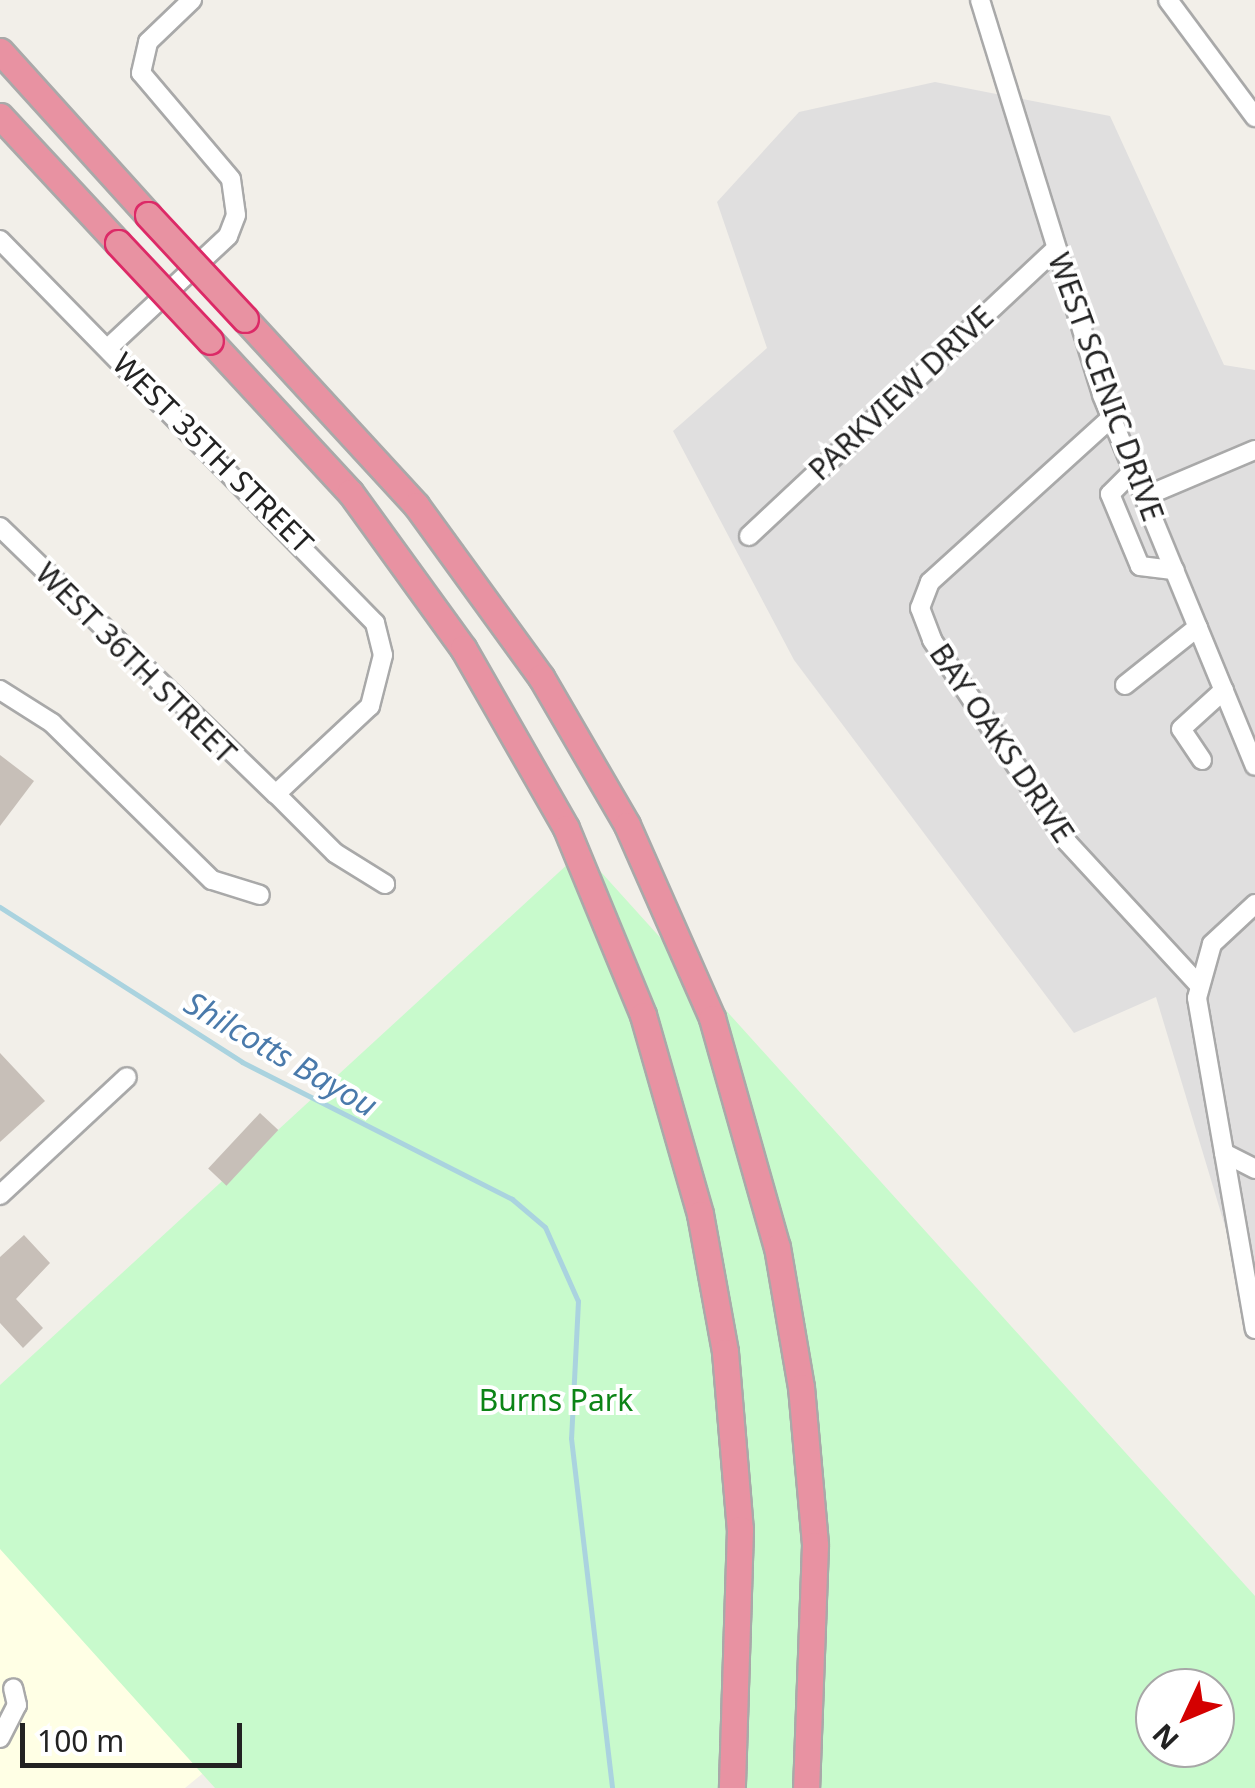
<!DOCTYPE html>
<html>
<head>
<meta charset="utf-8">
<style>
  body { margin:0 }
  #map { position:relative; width:1255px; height:1788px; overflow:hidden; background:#f2efe9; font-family:"Noto Sans",sans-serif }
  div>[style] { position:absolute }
  .residential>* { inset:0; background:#e0dfdf }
  .education>* { inset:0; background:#ffffe5 }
  .park>* { inset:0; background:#c8facc }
  .stream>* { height:5px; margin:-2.5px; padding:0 2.5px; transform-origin:2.5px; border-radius:2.5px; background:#aad3df }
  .building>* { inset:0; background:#c7bfb8; transform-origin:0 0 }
  .roads { filter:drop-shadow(2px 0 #a9a9a9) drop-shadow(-2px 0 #a9a9a9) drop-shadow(0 2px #a9a9a9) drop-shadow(0 -2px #a9a9a9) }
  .minor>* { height:18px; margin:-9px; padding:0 9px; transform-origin:9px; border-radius:9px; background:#fff }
  .highway>* { height:25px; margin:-12.5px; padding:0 12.5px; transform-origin:12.5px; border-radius:12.5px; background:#e892a2 }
  .bridges { filter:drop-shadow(2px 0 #dc2a67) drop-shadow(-2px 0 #dc2a67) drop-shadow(0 2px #dc2a67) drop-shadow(0 -2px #dc2a67) }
  .highway-bridge>* { height:25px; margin:-12.5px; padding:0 12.5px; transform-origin:12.5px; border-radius:12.5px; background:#e892a2 }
  span { translate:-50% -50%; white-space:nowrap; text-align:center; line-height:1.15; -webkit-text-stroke:8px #fff; paint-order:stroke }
  .street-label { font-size:30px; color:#222 }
  .park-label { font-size:30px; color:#0c8416 }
  .water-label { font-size:32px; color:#4a7aab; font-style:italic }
  .north { position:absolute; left:1135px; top:1668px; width:100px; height:100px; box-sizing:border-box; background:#fff; border:2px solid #a7a7a7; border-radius:50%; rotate:226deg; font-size:28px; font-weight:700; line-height:40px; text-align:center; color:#222 }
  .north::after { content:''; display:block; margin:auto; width:35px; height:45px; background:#d40000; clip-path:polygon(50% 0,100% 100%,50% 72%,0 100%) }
  .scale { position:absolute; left:20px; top:1723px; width:222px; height:45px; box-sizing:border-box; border:5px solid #222; border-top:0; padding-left:12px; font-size:30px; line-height:35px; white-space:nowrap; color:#222; -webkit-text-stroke:8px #fff; paint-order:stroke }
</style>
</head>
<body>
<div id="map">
  <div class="residential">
    <div style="clip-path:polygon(935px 82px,1110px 116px,1224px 365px,1255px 370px,1255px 1326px,1156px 997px,1074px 1033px,794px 660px,673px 431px,767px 348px,717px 202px,799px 112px)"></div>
  </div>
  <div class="education">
    <div style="clip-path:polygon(0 1503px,213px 1765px,185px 1788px,0 1788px)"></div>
  </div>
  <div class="park">
    <div style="clip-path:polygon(evenodd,582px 851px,1255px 1596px,1255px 1788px,215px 1788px,0 1549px,0 1385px,582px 851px,1155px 1688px,1215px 1688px,1215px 1748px,1155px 1748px,1155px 1688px)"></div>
  </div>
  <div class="stream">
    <div style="left:0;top:907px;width:287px;rotate:32.6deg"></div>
    <div style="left:242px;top:1062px;width:303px;rotate:26.9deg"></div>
    <div style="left:512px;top:1199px;width:43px;rotate:40.3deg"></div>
    <div style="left:545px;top:1227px;width:81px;rotate:66deg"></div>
    <div style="left:578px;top:1301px;width:137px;rotate:92.9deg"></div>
    <div style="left:571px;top:1438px;width:352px;rotate:83.3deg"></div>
  </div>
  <div class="building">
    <div style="clip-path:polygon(0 755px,34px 781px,0 826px)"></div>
    <div style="clip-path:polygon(0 1053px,45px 1101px,0 1142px)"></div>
    <div style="left:260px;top:1113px;width:25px;height:76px;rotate:43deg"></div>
    <div style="clip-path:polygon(24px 1235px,50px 1263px,16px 1299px,43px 1328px,23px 1348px,0 1323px,0 1257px)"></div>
  </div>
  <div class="roads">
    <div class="minor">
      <div style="left:980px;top:0;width:413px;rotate:72.8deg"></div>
      <div style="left:1102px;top:395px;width:401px;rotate:67.6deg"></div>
      <div style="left:1168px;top:0;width:146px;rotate:53.4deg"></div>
      <div style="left:0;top:240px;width:536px;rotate:45.6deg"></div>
      <div style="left:375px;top:623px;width:33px;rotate:76deg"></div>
      <div style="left:383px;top:655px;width:53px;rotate:104.3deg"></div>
      <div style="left:370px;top:706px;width:129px;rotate:136.9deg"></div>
      <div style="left:108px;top:348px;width:164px;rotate:-43deg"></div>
      <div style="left:228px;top:236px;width:22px;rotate:-69deg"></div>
      <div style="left:236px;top:215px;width:36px;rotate:-98deg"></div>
      <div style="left:231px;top:179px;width:139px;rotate:-130.3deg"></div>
      <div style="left:141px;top:73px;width:32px;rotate:-77deg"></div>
      <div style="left:148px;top:42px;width:61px;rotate:-43.7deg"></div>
      <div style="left:1112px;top:417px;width:246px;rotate:137.8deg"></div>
      <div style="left:930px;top:582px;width:28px;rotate:111deg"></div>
      <div style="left:920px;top:608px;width:34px;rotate:69deg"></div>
      <div style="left:932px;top:640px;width:243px;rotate:56.2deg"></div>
      <div style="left:1067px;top:842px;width:193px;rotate:47.3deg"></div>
      <div style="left:1134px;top:470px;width:34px;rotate:135deg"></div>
      <div style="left:1110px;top:494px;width:78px;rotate:67.4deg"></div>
      <div style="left:1140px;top:566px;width:35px;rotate:7deg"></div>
      <div style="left:1146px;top:496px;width:118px;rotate:-22.9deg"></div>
      <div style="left:0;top:527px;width:384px;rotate:44.1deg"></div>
      <div style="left:749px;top:536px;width:417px;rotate:-43.1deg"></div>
      <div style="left:1125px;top:685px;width:93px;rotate:-38.5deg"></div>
      <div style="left:0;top:690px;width:62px;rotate:32.4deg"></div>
      <div style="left:52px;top:723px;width:224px;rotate:44.5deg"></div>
      <div style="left:212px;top:880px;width:50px;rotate:17.4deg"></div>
      <div style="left:1202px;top:760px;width:37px;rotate:-124deg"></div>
      <div style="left:1181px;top:729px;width:58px;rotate:-42.2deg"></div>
      <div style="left:276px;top:794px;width:83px;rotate:45deg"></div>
      <div style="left:335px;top:853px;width:59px;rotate:31.8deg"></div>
      <div style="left:1255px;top:904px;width:59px;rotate:137.1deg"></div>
      <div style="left:1212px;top:944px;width:56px;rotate:105.5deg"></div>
      <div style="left:1197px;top:998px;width:336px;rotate:80.1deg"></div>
      <div style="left:1224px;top:1153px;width:35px;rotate:27deg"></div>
      <div style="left:0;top:1195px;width:173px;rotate:-42.9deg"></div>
      <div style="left:0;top:1738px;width:37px;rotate:-63deg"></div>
      <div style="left:17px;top:1705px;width:17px;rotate:-103deg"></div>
    </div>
    <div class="highway">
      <div style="left:0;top:51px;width:221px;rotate:47.9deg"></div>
      <div style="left:0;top:116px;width:173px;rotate:47.1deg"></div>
      <div style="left:245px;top:319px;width:253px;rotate:47.4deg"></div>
      <div style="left:416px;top:505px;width:213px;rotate:54deg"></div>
      <div style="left:541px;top:677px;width:171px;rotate:59.8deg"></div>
      <div style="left:627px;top:825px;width:211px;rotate:66.2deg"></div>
      <div style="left:712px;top:1018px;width:238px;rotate:74.2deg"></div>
      <div style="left:777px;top:1247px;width:142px;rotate:80.3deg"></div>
      <div style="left:801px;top:1387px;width:159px;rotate:84.9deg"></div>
      <div style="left:815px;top:1545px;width:243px;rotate:92.1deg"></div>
      <div style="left:210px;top:341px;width:206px;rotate:47.2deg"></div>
      <div style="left:350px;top:492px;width:193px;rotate:54.1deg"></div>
      <div style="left:463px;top:648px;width:207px;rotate:60.2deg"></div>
      <div style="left:566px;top:828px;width:202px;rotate:67.6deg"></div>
      <div style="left:643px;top:1015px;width:207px;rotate:74deg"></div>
      <div style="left:700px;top:1214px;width:140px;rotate:79.7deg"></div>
      <div style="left:725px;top:1352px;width:178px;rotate:85.2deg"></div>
      <div style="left:740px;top:1529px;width:259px;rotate:91.8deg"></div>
    </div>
  </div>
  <div class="bridges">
    <div class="highway-bridge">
      <div style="left:148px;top:215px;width:142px;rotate:47deg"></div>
      <div style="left:118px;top:243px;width:134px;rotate:46.8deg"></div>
    </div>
  </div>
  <div class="street-label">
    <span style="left:1106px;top:387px;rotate:70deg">WEST SCENIC DRIVE</span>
    <span style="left:901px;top:393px;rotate:-43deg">PARKVIEW DRIVE</span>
    <span style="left:213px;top:453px;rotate:45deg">WEST 35TH STREET</span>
    <span style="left:136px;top:663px;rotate:45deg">WEST 36TH STREET</span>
    <span style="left:1002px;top:743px;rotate:56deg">BAY OAKS DRIVE</span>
  </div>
  <div class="park-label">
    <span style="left:556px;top:1400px">Burns Park</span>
  </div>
  <div class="water-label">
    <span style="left:281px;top:1054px;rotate:30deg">Shilcotts Bayou</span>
  </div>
  <div class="north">N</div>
  <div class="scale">100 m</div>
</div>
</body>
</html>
